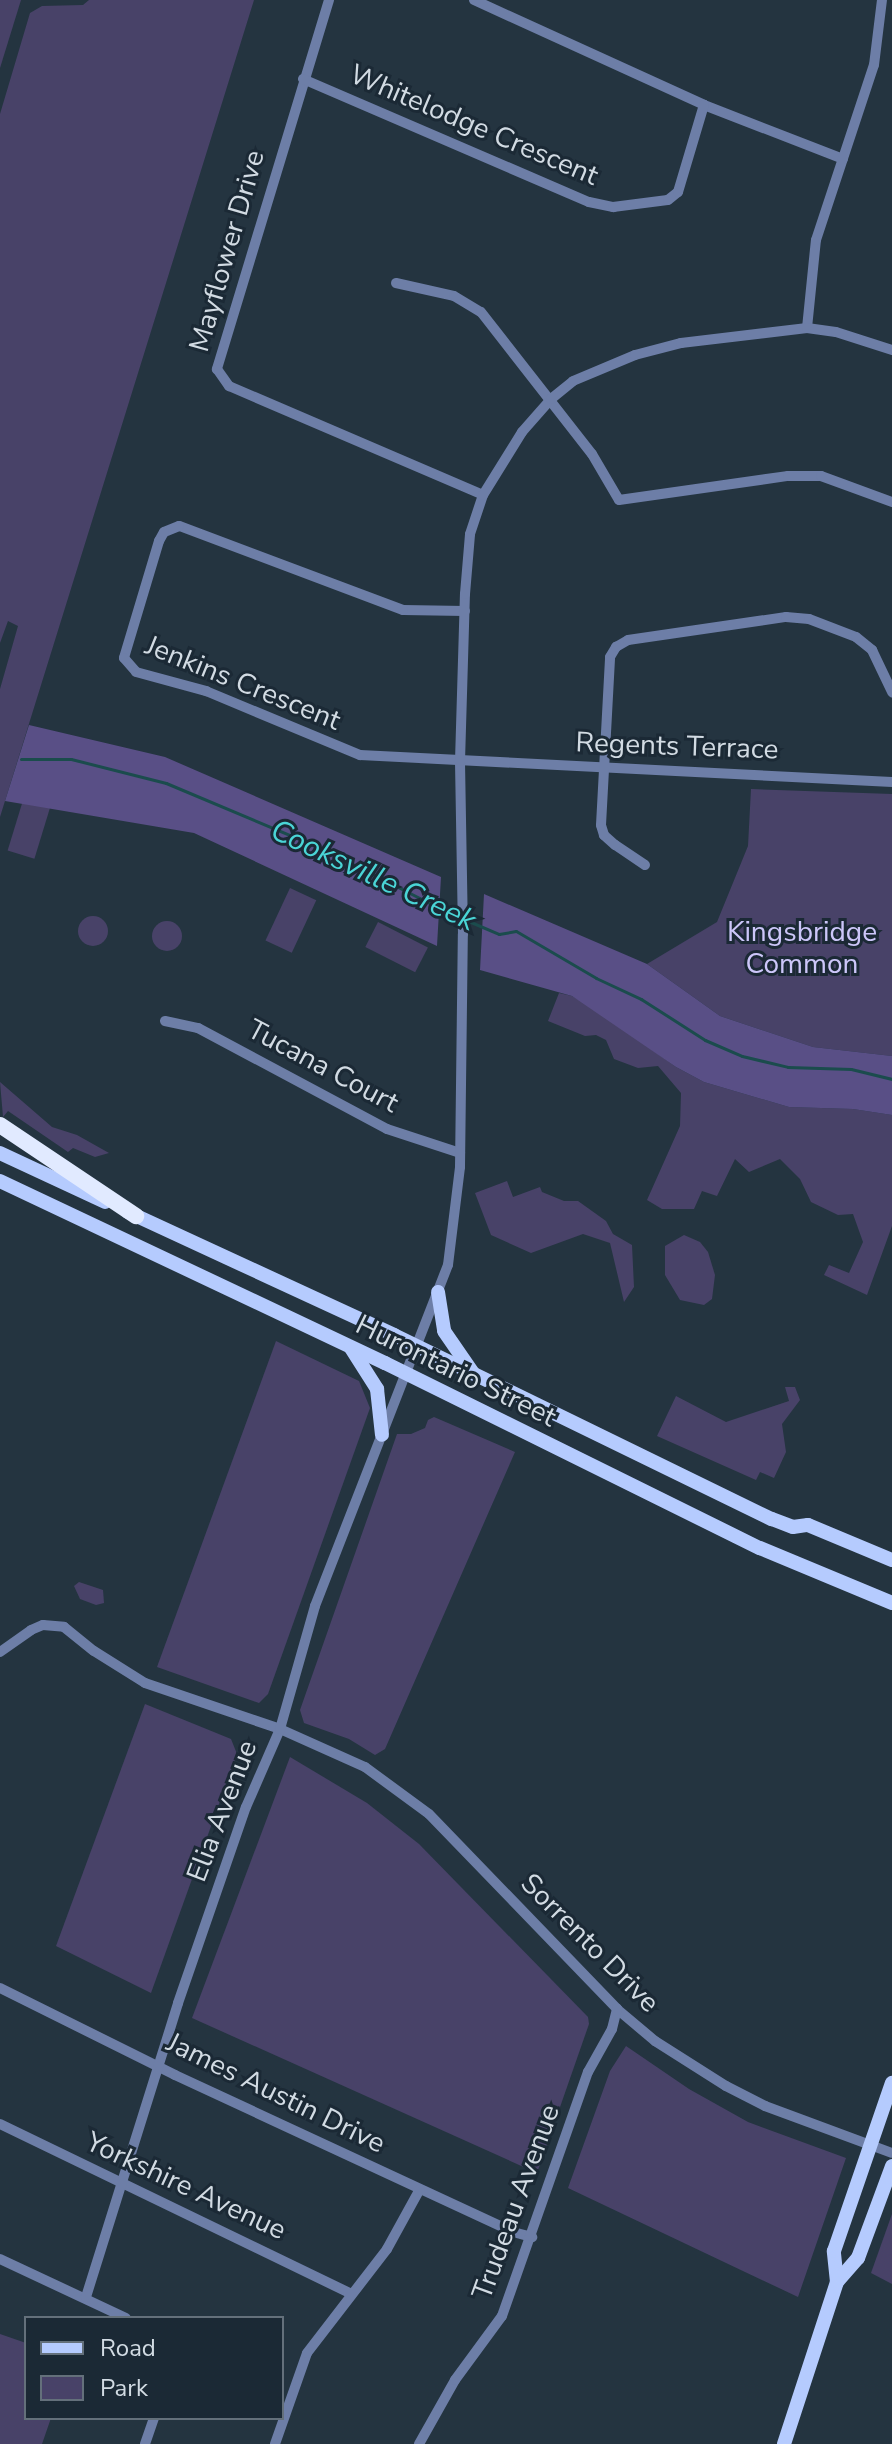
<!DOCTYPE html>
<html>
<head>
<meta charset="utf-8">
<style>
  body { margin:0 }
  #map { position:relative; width:892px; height:2444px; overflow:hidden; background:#243440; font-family:"Nunito Sans",sans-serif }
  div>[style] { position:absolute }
  .green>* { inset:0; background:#484268; transform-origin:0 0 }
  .round { border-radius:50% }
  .forest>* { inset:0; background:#594f86 }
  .stream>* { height:3px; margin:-1.5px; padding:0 1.5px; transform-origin:1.5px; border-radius:1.5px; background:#1b4c4d }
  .minor>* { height:10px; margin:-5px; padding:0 5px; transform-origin:5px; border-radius:5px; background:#6d7ea7 }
  .major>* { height:14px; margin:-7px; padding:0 7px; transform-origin:7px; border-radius:7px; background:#b5cbfe }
  .highway>* { height:16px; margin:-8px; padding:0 8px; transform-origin:8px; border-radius:8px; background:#e1eaff }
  span { translate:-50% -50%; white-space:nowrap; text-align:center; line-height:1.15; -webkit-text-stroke:6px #1b2935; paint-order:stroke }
  .street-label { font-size:28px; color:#d2dbe3 }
  .park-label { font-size:28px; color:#ccc6f9 }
  .water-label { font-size:30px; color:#4ad5d6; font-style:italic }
  .legend { position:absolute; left:24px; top:2316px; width:260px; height:104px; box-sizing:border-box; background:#1b2935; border:2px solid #64707b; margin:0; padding:10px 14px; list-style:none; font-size:24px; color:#d2dbe3 }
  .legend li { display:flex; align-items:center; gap:16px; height:40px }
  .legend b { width:40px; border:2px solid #64707b }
</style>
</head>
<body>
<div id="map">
  <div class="green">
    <div style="clip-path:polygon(0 0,21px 0,0 68px)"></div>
    <div style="clip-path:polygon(89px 0,254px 0,0 817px,0 689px,18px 626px,8px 621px,0 643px,0 114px,30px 13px,42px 6px,83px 5px)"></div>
    <div style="clip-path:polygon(751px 789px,892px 794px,892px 1056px,813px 1047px,720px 1016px,647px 964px,717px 922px,748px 846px)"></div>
    <div style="left:24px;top:797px;width:28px;height:56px;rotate:17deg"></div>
    <div style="left:290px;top:888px;width:29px;height:58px;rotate:25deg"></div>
    <div class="round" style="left:78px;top:916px;width:30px;height:30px"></div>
    <div class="round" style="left:152px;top:921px;width:30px;height:30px"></div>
    <div style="left:378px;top:922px;width:56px;height:28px;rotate:27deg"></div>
    <div style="clip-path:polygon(559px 993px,572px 996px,596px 1010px,676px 1067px,704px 1082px,789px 1107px,853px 1109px,892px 1115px,892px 1226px,867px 1295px,824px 1275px,829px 1265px,849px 1273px,863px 1242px,853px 1214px,838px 1215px,811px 1202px,800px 1179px,780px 1159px,749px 1172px,735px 1159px,717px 1196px,702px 1191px,694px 1209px,662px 1209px,647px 1200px,680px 1126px,681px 1093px,658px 1066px,638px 1068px,614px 1059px,606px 1040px,596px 1035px,585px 1036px,548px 1021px)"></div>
    <div style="clip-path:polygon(0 1082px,52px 1127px,77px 1135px,109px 1153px,95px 1157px,73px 1148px,68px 1152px,8px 1111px,3px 1117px)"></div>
    <div style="clip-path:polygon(507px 1181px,513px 1197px,540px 1187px,542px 1192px,564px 1201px,578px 1201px,606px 1221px,613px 1234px,632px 1245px,634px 1287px,624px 1302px,610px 1243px,583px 1234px,531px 1253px,491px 1235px,475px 1193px)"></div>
    <div style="clip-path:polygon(684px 1235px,700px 1242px,708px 1252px,715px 1275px,712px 1299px,704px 1305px,680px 1300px,665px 1275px,665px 1246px)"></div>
    <div style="clip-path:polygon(276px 1341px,359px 1381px,370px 1408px,268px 1694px,259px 1703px,157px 1667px)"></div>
    <div style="clip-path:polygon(785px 1387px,795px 1387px,800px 1400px,782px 1424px,786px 1452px,774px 1478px,760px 1472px,756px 1480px,657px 1436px,676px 1396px,726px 1422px,789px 1401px)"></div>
    <div style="clip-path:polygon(434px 1417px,515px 1452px,385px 1749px,375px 1755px,349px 1739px,304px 1723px,300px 1710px,397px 1434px,411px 1434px,425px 1428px,428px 1420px)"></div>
    <div style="clip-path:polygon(79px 1582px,103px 1590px,104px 1603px,96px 1605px,80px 1599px,74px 1586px)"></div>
    <div style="clip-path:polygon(145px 1704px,231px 1739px,237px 1754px,151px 1993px,56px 1946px)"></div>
    <div style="clip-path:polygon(290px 1757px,367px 1803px,419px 1844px,588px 2017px,589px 2024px,537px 2173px,192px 2018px)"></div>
    <div style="clip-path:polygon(626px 2046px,689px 2089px,748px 2122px,846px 2158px,798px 2297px,568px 2188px,610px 2071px)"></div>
    <div style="clip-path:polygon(892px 2214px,892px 2284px,871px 2273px)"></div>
    <div style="clip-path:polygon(0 2334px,26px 2343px,26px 2418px,51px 2418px,42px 2444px,0 2444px)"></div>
  </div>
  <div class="forest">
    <div style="clip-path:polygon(29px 725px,165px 757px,441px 877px,437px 946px,194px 833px,5px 801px)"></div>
    <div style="clip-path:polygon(484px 894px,647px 964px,720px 1016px,813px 1047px,892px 1056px,892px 1115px,853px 1109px,789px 1107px,704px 1082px,676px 1067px,572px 996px,480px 970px)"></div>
  </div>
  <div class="stream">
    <div style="left:21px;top:759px;width:50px"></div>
    <div style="left:71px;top:759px;width:98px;rotate:14.2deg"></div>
    <div style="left:166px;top:783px;width:170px;rotate:22.8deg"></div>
    <div style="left:323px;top:849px;width:153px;rotate:26.9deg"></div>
    <div style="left:466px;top:920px;width:36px;rotate:23deg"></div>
    <div style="left:499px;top:934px;width:17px;rotate:-10deg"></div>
    <div style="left:516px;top:931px;width:93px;rotate:30.4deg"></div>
    <div style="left:596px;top:978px;width:50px;rotate:25deg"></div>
    <div style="left:641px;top:999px;width:76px;rotate:32.6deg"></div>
    <div style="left:705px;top:1040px;width:40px;rotate:23.4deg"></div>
    <div style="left:742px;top:1056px;width:47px;rotate:13.4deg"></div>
    <div style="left:788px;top:1067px;width:63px;rotate:1.8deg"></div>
    <div style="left:851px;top:1069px;width:42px;rotate:13.7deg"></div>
  </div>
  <div class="minor">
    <div style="left:329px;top:0;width:386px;rotate:106.9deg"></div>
    <div style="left:217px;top:369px;width:21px;rotate:55deg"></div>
    <div style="left:229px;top:386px;width:276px;rotate:23.2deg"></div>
    <div style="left:474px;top:0;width:253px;rotate:24.5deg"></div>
    <div style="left:704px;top:105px;width:149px;rotate:21.2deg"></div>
    <div style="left:303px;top:79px;width:311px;rotate:23.3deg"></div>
    <div style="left:589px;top:202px;width:25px;rotate:12deg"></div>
    <div style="left:613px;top:207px;width:55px;rotate:-7.3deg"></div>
    <div style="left:668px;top:200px;width:13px;rotate:-39deg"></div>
    <div style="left:678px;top:192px;width:91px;rotate:-73.4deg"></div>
    <div style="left:396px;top:283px;width:59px;rotate:12.6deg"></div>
    <div style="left:454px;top:296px;width:31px;rotate:31deg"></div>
    <div style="left:481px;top:312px;width:180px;rotate:52deg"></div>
    <div style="left:592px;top:454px;width:53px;rotate:59.6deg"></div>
    <div style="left:619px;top:500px;width:171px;rotate:-8.1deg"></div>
    <div style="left:788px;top:476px;width:33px"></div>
    <div style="left:821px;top:476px;width:76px;rotate:20.1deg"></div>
    <div style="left:807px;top:328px;width:88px;rotate:-84.2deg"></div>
    <div style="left:816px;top:240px;width:184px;rotate:-71.7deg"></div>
    <div style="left:874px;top:65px;width:65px;rotate:-83deg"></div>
    <div style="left:465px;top:611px;width:62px;rotate:-179.1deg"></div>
    <div style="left:403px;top:610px;width:239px;rotate:-159.4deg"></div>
    <div style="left:179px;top:526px;width:16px;rotate:158deg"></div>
    <div style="left:164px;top:532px;width:10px;rotate:119deg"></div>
    <div style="left:159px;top:541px;width:122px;rotate:106.7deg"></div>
    <div style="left:124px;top:658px;width:18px;rotate:49deg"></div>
    <div style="left:136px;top:672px;width:73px;rotate:15.2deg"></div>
    <div style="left:206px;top:691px;width:167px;rotate:22.6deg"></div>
    <div style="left:360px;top:755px;width:533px;rotate:2.91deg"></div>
    <div style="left:645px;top:865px;width:36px;rotate:-146deg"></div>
    <div style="left:615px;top:845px;width:15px;rotate:-138deg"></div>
    <div style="left:604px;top:835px;width:10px;rotate:-107deg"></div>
    <div style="left:601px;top:825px;width:168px;rotate:-86.9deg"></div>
    <div style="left:610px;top:657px;width:12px;rotate:-59deg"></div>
    <div style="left:616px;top:647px;width:14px;rotate:-30deg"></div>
    <div style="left:628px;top:640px;width:160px;rotate:-8.3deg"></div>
    <div style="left:786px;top:617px;width:23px;rotate:5deg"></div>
    <div style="left:809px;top:619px;width:50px;rotate:21deg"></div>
    <div style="left:856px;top:637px;width:21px;rotate:39deg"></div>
    <div style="left:872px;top:650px;width:47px;rotate:64.5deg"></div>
    <div style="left:165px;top:1021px;width:34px;rotate:12deg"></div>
    <div style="left:198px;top:1028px;width:214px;rotate:28.1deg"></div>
    <div style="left:387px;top:1129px;width:77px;rotate:18.2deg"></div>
    <div style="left:0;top:1652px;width:38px;rotate:-35deg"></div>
    <div style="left:31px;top:1630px;width:13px;rotate:-23deg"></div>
    <div style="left:43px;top:1625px;width:21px;rotate:5deg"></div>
    <div style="left:64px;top:1627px;width:38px;rotate:39deg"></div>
    <div style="left:94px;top:1651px;width:60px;rotate:32.1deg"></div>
    <div style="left:145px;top:1683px;width:143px;rotate:18.8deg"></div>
    <div style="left:280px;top:1729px;width:93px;rotate:24.1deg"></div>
    <div style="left:365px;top:1767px;width:79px;rotate:36.3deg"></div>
    <div style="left:429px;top:1814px;width:271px;rotate:46deg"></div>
    <div style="left:617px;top:2009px;width:50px;rotate:40.1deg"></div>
    <div style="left:655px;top:2041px;width:84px;rotate:32.4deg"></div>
    <div style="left:726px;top:2086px;width:44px;rotate:27.1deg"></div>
    <div style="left:765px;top:2106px;width:135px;rotate:20.3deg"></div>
    <div style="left:0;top:1988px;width:195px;rotate:26.4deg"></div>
    <div style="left:175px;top:2075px;width:373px;rotate:24.9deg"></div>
    <div style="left:513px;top:2232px;width:20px;rotate:15deg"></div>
    <div style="left:0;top:2124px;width:390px;rotate:25.8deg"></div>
    <div style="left:0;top:2259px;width:139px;rotate:25.1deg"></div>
    <div style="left:86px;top:2297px;width:308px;rotate:-72.6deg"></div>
    <div style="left:178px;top:2003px;width:207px;rotate:-70.9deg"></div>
    <div style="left:246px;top:1807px;width:85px;rotate:-66.4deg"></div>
    <div style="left:280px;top:1729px;width:128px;rotate:-74.1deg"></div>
    <div style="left:315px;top:1606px;width:366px;rotate:-68.7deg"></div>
    <div style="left:448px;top:1265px;width:99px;rotate:-83deg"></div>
    <div style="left:460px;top:1167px;width:233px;rotate:-89.3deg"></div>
    <div style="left:463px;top:934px;width:173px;rotate:-91deg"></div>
    <div style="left:460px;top:761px;width:167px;rotate:-88.3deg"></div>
    <div style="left:465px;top:594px;width:60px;rotate:-85.2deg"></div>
    <div style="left:470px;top:534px;width:41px;rotate:-71.6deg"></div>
    <div style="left:483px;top:495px;width:74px;rotate:-58.2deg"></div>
    <div style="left:522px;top:432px;width:44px;rotate:-48.7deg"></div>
    <div style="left:551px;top:399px;width:28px;rotate:-39deg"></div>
    <div style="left:573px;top:381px;width:67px;rotate:-22.8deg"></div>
    <div style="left:635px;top:355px;width:48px;rotate:-14.6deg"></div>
    <div style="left:681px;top:343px;width:127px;rotate:-6.8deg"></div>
    <div style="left:807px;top:328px;width:29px;rotate:8deg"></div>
    <div style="left:836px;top:332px;width:59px;rotate:17.8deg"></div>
    <div style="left:145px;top:2444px;width:28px;rotate:-71deg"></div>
    <div style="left:275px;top:2444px;width:96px;rotate:-70.6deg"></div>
    <div style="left:307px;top:2353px;width:131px;rotate:-52.4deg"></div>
    <div style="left:387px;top:2249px;width:68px;rotate:-61.2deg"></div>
    <div style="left:419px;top:2444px;width:73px;rotate:-60.6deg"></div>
    <div style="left:455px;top:2380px;width:79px;rotate:-53.7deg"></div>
    <div style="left:502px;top:2316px;width:259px;rotate:-70.6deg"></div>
    <div style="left:588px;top:2072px;width:49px;rotate:-60.8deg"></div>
    <div style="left:612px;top:2029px;width:21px;rotate:-76deg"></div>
  </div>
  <div class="major">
    <div style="left:0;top:1153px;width:116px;rotate:25deg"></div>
    <div style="left:0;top:1181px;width:426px;rotate:25.3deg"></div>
    <div style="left:385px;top:1363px;width:418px;rotate:26.3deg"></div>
    <div style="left:760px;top:1548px;width:143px;rotate:22.6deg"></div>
    <div style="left:128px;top:1212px;width:293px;rotate:24.8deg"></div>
    <div style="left:394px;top:1335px;width:420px;rotate:26deg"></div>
    <div style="left:772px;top:1519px;width:22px;rotate:21deg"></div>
    <div style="left:793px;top:1527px;width:15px;rotate:-8deg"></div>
    <div style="left:808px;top:1525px;width:91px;rotate:22.6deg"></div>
    <div style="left:438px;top:1292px;width:39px;rotate:81deg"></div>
    <div style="left:444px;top:1331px;width:51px;rotate:55.4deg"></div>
    <div style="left:351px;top:1348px;width:49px;rotate:57.6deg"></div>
    <div style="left:377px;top:1389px;width:46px;rotate:83.8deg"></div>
    <div style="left:837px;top:2282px;width:31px;rotate:-96deg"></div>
    <div style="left:834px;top:2251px;width:178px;rotate:-71deg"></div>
    <div style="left:784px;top:2444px;width:170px;rotate:-71.9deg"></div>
    <div style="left:837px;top:2282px;width:32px;rotate:-49deg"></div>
    <div style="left:858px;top:2258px;width:98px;rotate:-69.7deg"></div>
  </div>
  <div class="highway">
    <div style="left:0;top:1125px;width:164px;rotate:33.8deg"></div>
  </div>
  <div class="street-label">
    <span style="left:474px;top:125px;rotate:23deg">Whitelodge Crescent</span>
    <span style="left:227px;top:251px;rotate:-74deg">Mayflower Drive</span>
    <span style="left:243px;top:683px;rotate:22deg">Jenkins Crescent</span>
    <span style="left:677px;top:746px;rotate:2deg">Regents Terrace</span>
    <span style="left:323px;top:1066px;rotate:28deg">Tucana Court</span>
    <span style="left:456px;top:1371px;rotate:26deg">Hurontario Street</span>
    <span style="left:222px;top:1811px;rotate:-69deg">Elia Avenue</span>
    <span style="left:590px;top:1943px;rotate:45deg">Sorrento Drive</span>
    <span style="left:276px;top:2093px;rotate:26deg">James Austin Drive</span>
    <span style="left:186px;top:2186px;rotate:25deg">Yorkshire Avenue</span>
    <span style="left:516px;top:2202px;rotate:-70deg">Trudeau Avenue</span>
  </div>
  <div class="park-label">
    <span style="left:802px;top:948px">Kingsbridge<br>Common</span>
  </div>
  <div class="water-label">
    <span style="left:373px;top:876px;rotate:25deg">Cooksville Creek</span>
  </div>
  <ul class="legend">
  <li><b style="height:10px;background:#b5cbfe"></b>Road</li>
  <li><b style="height:22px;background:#484268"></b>Park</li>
  </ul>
</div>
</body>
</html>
